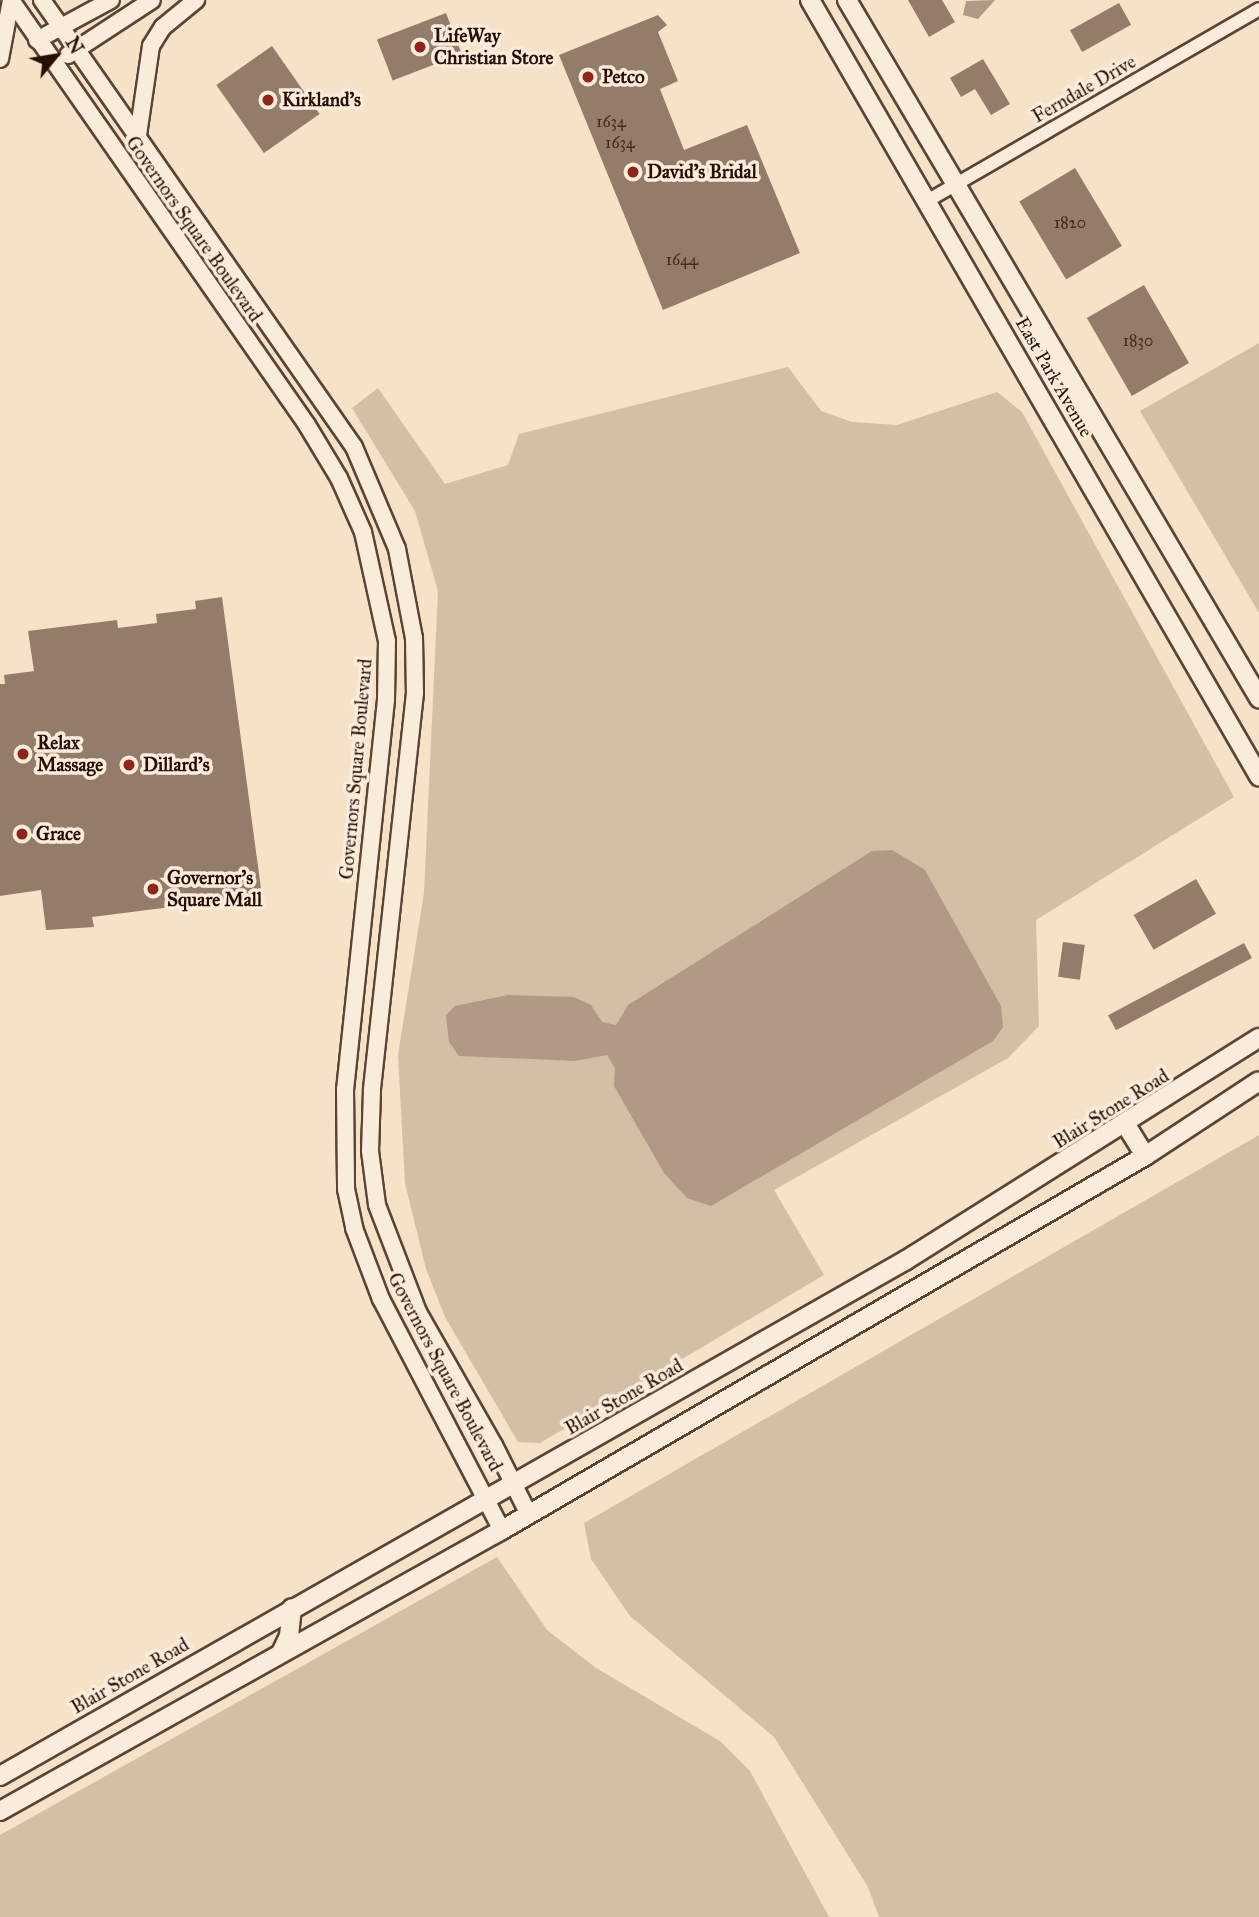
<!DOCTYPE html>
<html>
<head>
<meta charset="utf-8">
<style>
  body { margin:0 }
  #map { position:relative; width:1259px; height:1917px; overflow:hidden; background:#f6e2c7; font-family:"IM FELL Great Primer",serif }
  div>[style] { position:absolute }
  .green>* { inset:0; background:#d3bea6 }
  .water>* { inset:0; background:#b09a85 }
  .building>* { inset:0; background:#937d6a; transform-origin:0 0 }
  .roads { filter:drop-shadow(2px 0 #5b4436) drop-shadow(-2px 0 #5b4436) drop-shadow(0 2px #5b4436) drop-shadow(0 -2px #5b4436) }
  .minor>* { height:12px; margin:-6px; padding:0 6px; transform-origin:6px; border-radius:6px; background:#f9ecdb }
  .tertiary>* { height:16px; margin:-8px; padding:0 8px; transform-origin:8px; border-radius:8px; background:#f9ecdb }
  .secondary>* { height:18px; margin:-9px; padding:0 9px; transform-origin:9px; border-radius:9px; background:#f9ecdb }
  .dots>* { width:19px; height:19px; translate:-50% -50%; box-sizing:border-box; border:4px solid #f9ecdb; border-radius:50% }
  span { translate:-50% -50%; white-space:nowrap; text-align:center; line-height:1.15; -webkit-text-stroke:7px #f9ecdb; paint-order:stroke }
  .number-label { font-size:16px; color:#422a1f }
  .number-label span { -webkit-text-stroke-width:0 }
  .poi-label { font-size:19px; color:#270f06; font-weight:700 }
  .left { translate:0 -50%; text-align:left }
  .street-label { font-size:19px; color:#270f06 }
  .north { position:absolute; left:21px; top:21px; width:70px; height:70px; -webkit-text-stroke:5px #f9ecdb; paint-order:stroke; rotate:60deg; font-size:19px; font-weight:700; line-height:28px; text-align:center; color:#270f06 }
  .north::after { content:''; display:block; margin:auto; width:24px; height:32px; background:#270f06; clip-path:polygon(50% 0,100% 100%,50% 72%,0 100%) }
</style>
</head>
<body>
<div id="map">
  <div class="green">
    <div style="clip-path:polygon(1259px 343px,1259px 613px,1140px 411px)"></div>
    <div style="clip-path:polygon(788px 367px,821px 411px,852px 422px,897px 425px,997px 392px,1022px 412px,1234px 797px,1036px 920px,1039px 1026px,1008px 1058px,774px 1190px,824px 1275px,540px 1443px,518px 1442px,445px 1317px,426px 1269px,405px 1183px,398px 1055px,424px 893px,438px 591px,415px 511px,352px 408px,378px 388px,445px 484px,508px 465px,519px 434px)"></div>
    <div style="clip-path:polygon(1259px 1135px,1259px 1917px,879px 1917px,868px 1887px,774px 1737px,630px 1616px,591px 1559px,584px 1523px)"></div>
    <div style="clip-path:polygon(497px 1557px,547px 1630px,596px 1668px,720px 1741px,750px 1771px,829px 1917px,0 1917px,0 1835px)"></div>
  </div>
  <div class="water">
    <div style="clip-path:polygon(995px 0,978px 19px,963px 15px,966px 1px)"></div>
    <div style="clip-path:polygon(892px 850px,925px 870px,1001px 1006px,1003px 1027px,993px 1041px,711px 1206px,687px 1198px,664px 1173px,614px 1086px,615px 1068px,607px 1055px,575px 1061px,459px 1056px,449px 1042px,446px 1015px,455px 1006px,508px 995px,574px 997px,591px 1005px,602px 1022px,616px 1025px,628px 1005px,872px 851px)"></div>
  </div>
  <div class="building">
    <div style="clip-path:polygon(908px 0,942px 0,955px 22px,929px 37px)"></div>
    <div style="left:1119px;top:3px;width:25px;height:56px;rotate:61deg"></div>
    <div style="left:446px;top:13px;width:44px;height:74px;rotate:69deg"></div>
    <div style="clip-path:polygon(658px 15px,667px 25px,658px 32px,678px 81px,660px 89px,684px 150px,747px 125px,800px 253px,663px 310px,559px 55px)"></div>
    <div style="left:272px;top:46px;width:83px;height:68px;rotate:55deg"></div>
    <div style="clip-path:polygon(983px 59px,1010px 104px,991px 115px,975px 89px,961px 97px,950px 78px)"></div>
    <div style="left:1075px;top:168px;width:91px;height:65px;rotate:59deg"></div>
    <div style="left:1144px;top:285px;width:90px;height:66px;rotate:60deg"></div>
    <div style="clip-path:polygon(222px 597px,263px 904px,235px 908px,234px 899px,92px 917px,94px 927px,46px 930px,41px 890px,0 896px,0 684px,5px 684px,4px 675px,34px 671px,28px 631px,117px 620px,118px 628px,157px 623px,156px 614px,196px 609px,195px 601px)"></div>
    <div style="left:1196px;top:879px;width:40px;height:72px;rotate:60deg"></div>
    <div style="left:1063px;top:942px;width:22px;height:35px;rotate:8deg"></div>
    <div style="left:1244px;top:943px;width:17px;height:154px;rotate:62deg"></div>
  </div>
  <div class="roads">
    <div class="minor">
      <div style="left:927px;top:201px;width:384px;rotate:-30deg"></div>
    </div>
    <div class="tertiary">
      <div style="left:11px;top:0;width:518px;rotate:55.14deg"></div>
      <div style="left:307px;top:425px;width:62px;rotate:58.9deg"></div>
      <div style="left:339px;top:478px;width:59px;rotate:66deg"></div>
      <div style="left:363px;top:532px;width:112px;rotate:77.6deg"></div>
      <div style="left:387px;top:641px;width:59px;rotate:91deg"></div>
      <div style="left:386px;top:700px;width:391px;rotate:96deg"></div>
      <div style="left:345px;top:1089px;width:100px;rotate:89.4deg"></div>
      <div style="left:346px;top:1189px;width:40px;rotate:78deg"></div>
      <div style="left:354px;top:1228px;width:76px;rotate:69.2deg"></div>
      <div style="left:381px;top:1299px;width:261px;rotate:62.4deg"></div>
      <div style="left:42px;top:0;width:545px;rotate:55.09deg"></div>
      <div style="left:354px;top:447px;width:111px;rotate:67.1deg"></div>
      <div style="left:397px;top:549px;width:91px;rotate:79.2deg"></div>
      <div style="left:414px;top:638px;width:55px;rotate:89deg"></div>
      <div style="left:415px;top:693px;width:400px;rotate:96.2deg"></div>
      <div style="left:372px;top:1091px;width:60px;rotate:91.9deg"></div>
      <div style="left:370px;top:1151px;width:54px;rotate:82.6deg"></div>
      <div style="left:377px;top:1205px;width:115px;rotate:69deg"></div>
      <div style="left:418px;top:1312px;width:153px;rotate:60.3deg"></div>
      <div style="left:494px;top:1445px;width:78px;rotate:63.4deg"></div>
      <div style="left:37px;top:40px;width:84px;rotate:-28.4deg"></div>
      <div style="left:68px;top:55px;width:100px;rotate:-33.2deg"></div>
      <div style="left:0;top:59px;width:60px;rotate:-79.4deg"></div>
      <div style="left:137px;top:142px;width:97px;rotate:-81.7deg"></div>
      <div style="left:151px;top:46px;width:22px;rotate:-58deg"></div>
      <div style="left:163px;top:27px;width:43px;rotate:-39.3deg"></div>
    </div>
    <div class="secondary">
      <div style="left:810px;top:0;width:897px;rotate:59.95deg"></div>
      <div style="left:847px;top:0;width:811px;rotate:59.45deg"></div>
      <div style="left:1126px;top:1125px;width:36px;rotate:58deg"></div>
      <div style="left:281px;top:1653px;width:19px;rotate:-65deg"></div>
      <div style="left:289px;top:1636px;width:28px;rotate:-84deg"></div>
      <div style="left:0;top:1776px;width:1043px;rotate:-29.66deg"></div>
      <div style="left:906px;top:1260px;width:417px;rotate:-32.2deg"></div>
      <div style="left:0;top:1811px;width:575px;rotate:-29.24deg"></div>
      <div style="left:502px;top:1530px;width:744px;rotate:-30.18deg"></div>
      <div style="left:1145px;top:1156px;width:136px;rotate:-33.3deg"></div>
    </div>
  </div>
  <div class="dots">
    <div style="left:420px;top:47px;background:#8f2418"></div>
    <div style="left:588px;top:77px;background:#8f2418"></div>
    <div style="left:268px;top:100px;background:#8f2418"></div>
    <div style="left:633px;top:172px;background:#8f2418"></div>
    <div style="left:23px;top:754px;background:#8f2418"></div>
    <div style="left:129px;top:765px;background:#8f2418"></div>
    <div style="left:22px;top:834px;background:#8f2418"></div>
    <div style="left:153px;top:889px;background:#8f2418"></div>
  </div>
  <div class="number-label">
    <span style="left:611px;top:122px">1634</span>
    <span style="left:620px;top:143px">1634</span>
    <span style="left:1070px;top:223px">1820</span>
    <span style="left:682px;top:260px">1644</span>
    <span style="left:1138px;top:341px">1830</span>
  </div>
  <div class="poi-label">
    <span class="left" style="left:434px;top:47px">LifeWay<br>Christian Store</span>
    <span class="left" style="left:602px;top:77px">Petco</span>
    <span class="left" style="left:282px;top:100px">Kirkland's</span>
    <span class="left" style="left:647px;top:172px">David's Bridal</span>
    <span class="left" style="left:37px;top:754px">Relax<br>Massage</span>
    <span class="left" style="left:143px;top:765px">Dillard's</span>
    <span class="left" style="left:36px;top:834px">Grace</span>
    <span class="left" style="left:167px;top:889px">Governor's<br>Square Mall</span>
  </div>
  <div class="street-label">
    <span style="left:1084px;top:89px;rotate:-30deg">Ferndale Drive</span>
    <span style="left:194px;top:229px;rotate:55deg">Governors Square Boulevard</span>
    <span style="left:1054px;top:377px;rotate:60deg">East Park Avenue</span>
    <span style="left:356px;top:769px;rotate:-85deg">Governors Square Boulevard</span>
    <span style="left:1111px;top:1109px;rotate:-32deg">Blair Stone Road</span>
    <span style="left:445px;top:1372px;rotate:62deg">Governors Square Boulevard</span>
    <span style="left:624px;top:1397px;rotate:-30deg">Blair Stone Road</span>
    <span style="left:130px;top:1676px;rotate:-30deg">Blair Stone Road</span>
  </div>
  <div class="north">N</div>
</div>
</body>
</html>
